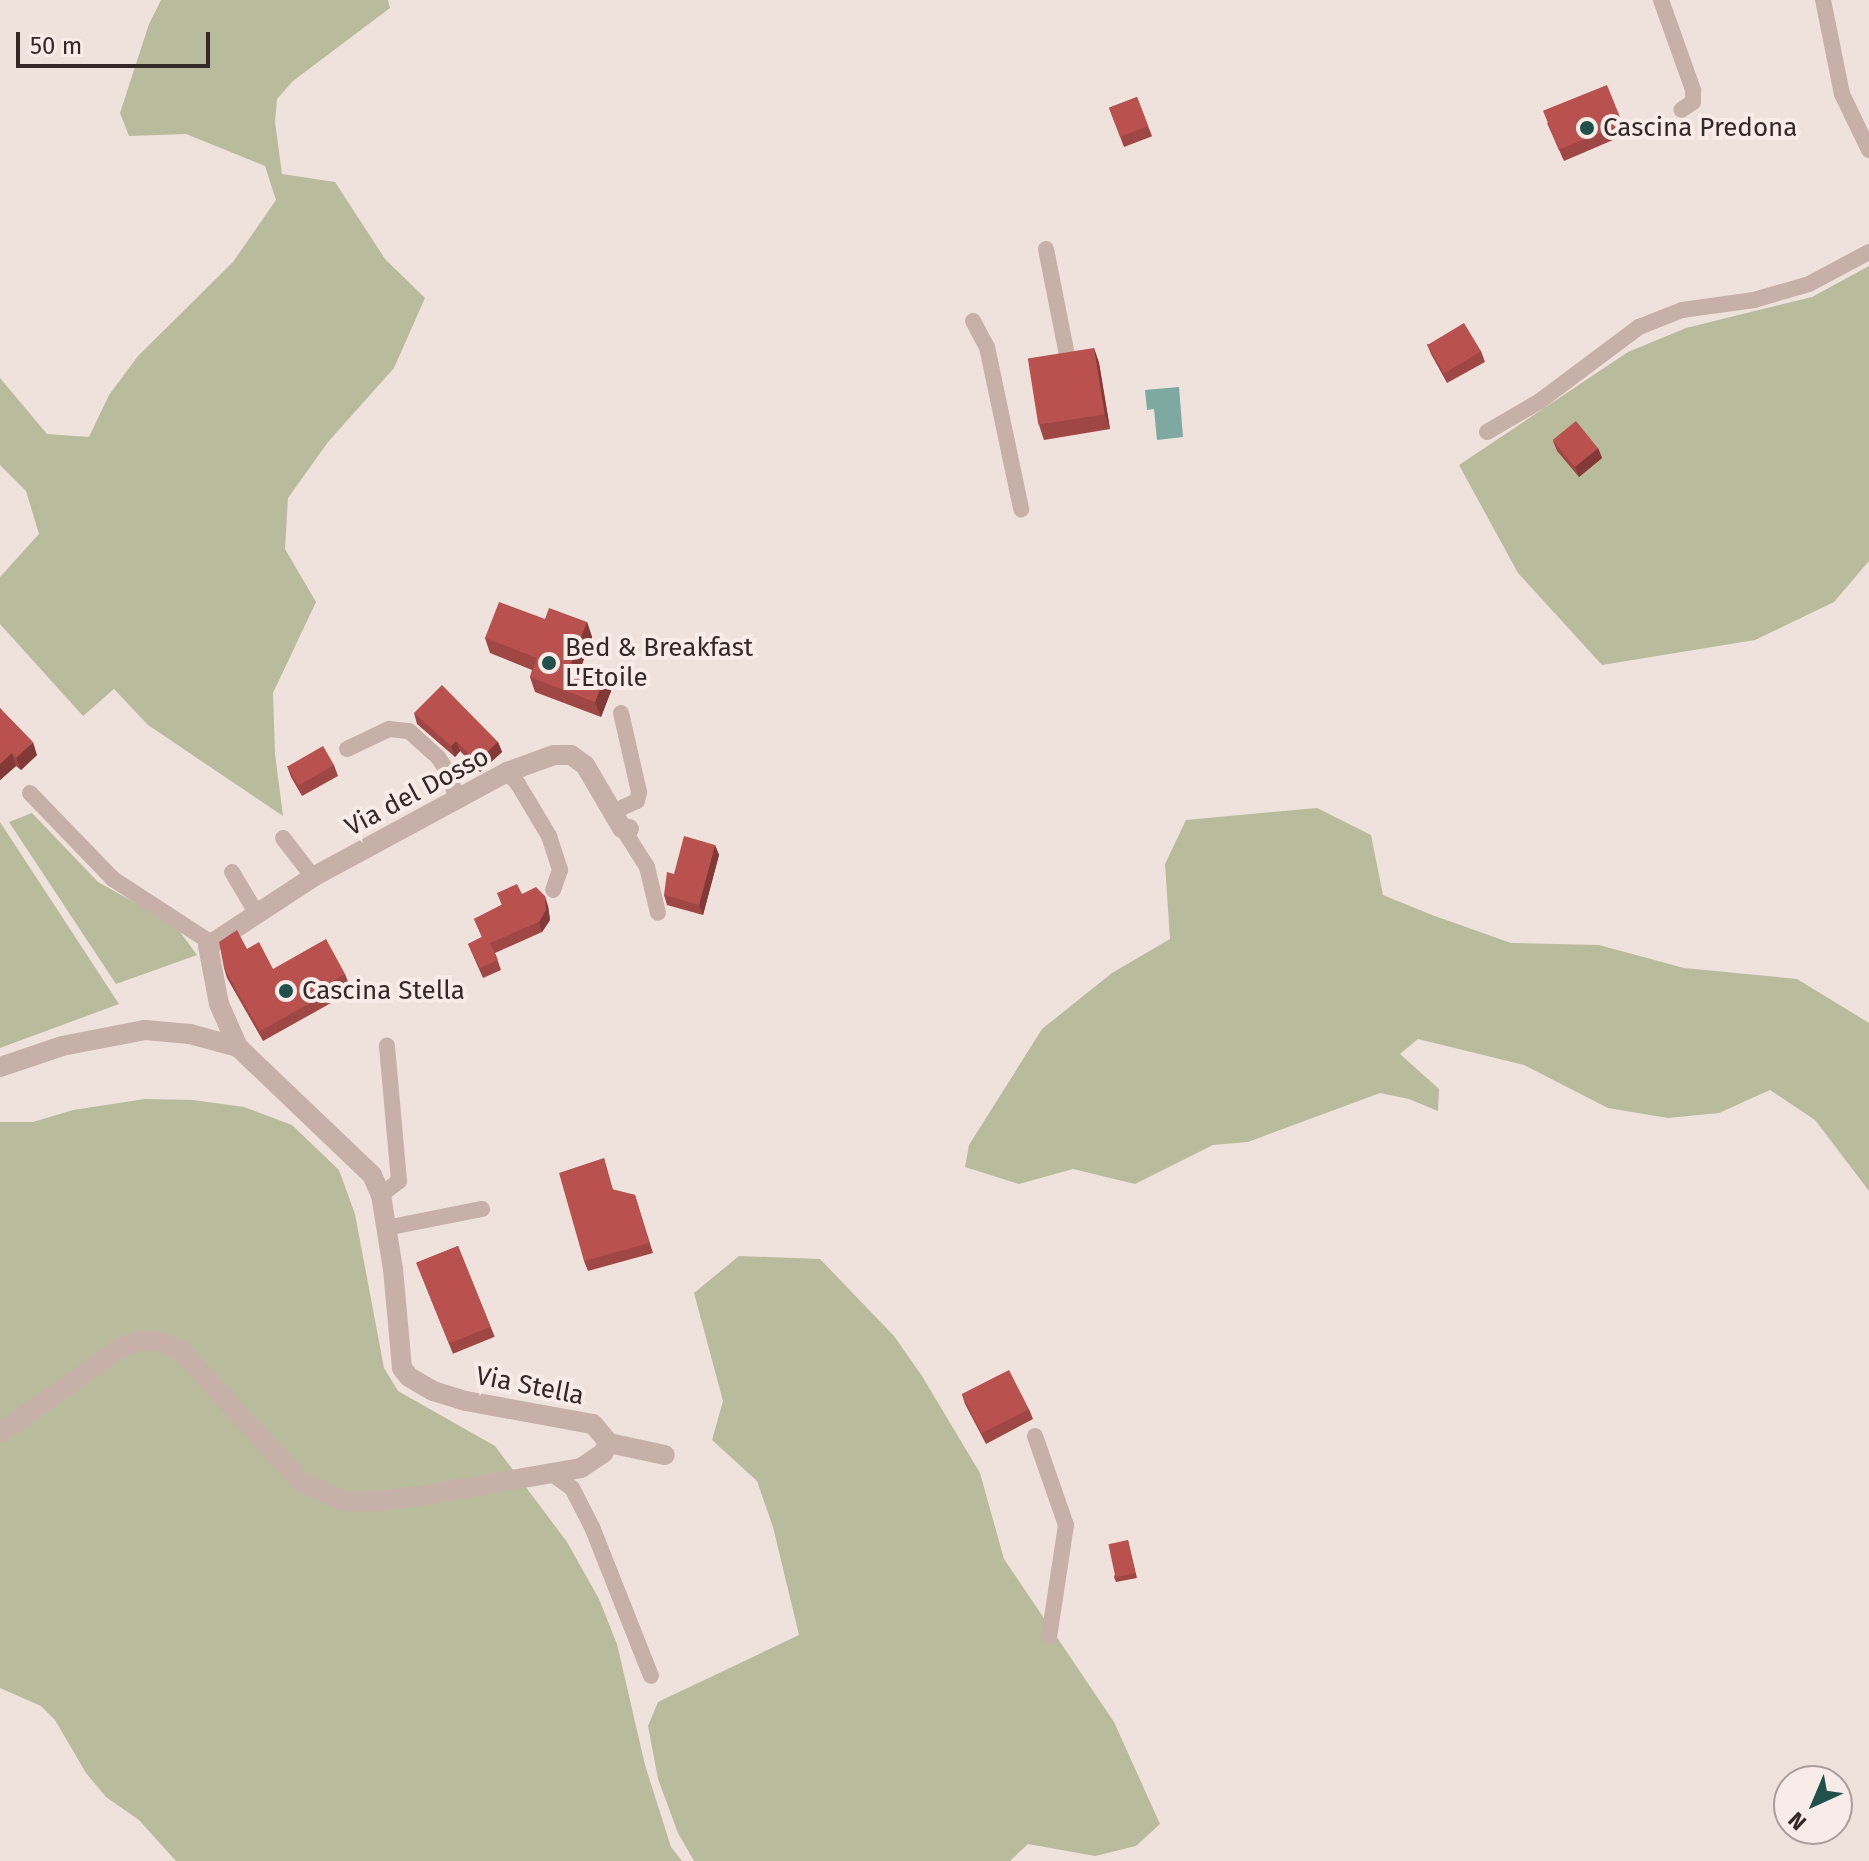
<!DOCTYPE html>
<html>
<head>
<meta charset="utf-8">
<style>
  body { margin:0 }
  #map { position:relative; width:1869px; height:1861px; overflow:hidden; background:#efe1db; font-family:"Fira Sans",sans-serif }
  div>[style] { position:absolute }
  .green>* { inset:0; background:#b8bc9d }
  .water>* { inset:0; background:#7da9a1 }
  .service>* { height:16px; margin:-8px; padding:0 8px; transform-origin:8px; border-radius:8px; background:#c6b0a8 }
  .minor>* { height:20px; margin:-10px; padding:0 10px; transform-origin:10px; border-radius:10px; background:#c6b0a8 }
  .wall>* { inset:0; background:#9f4744; transform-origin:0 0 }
  .shaded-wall>* { inset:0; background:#823937 }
  .building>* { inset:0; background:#b9524f; transform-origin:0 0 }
  .dots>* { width:22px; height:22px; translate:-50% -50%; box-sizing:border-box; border:4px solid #f7ece7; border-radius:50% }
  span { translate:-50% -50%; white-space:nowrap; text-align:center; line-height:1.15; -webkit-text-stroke:8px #f7ece7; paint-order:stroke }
  .poi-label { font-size:26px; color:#332928 }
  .left { translate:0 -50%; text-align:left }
  .street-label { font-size:26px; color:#332928 }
  .north { position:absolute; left:1773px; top:1765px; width:80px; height:80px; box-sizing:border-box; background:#f7ece7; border:2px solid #a99e9b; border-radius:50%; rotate:224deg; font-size:22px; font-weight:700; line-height:32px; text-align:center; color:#332928 }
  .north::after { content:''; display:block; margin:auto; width:28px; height:36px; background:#22504a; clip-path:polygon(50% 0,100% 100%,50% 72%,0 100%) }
  .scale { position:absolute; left:16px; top:32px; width:194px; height:36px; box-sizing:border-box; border:4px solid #332928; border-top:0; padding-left:10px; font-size:24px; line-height:28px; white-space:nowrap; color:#332928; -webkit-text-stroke:6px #f7ece7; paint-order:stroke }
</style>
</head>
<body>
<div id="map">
  <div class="green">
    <div style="clip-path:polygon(161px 0,388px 0,390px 8px,293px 81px,277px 99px,275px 122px,282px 174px,335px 182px,385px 259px,425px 298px,394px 368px,328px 442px,288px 498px,285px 549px,316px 602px,273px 693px,275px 754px,283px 816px,148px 725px,114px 689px,83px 716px,0 624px,0 577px,39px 534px,26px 491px,0 465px,0 378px,47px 434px,89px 437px,109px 395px,138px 356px,233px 262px,276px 200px,265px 166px,186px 134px,129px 136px,120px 113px,149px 24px)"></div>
    <div style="clip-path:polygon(1869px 266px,1869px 561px,1834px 602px,1755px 640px,1602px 665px,1518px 573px,1459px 465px,1628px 352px,1686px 328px,1812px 297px)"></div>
    <div style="clip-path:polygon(1317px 808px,1371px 835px,1383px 895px,1432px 915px,1511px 943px,1599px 945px,1684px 968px,1797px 979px,1869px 1023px,1869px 1191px,1815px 1120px,1770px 1090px,1719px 1113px,1668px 1118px,1608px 1108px,1524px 1065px,1418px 1039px,1400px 1054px,1439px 1089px,1438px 1111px,1409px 1099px,1380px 1093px,1248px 1142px,1213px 1145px,1135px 1184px,1073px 1169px,1019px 1184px,965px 1167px,969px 1145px,1042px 1029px,1112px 973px,1170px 939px,1165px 864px,1186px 820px)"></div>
    <div style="clip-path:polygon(32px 813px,98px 882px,175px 925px,197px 955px,116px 984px,9px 822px)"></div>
    <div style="clip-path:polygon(0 822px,119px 1004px,0 1048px)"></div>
    <div style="clip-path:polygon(145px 1099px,193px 1100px,244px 1107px,292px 1125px,339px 1170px,355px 1214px,384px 1368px,398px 1391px,495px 1446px,567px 1542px,599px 1599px,617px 1644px,645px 1765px,671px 1847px,682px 1861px,176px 1861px,139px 1820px,106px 1797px,86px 1773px,55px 1720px,41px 1706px,0 1688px,0 1122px,33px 1122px,73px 1110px)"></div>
    <div style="clip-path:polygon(739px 1256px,820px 1259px,894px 1336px,922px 1376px,980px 1473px,1004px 1559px,1114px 1722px,1160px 1824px,1136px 1846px,1095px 1856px,1028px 1844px,1010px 1861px,694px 1861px,678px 1833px,658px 1779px,648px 1726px,658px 1702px,799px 1635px,773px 1527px,757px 1481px,712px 1440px,723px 1401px,694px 1293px)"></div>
  </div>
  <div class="water">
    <div style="clip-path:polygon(1179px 387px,1183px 437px,1157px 440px,1154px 409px,1147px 410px,1145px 390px)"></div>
  </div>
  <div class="service">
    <div style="left:1661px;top:0;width:96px;rotate:70.4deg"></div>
    <div style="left:1693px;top:90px;width:12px;rotate:90deg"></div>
    <div style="left:1693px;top:102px;width:14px;rotate:146deg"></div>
    <div style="left:1823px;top:0;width:96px;rotate:78.6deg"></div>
    <div style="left:1842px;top:94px;width:62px;rotate:64.3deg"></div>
    <div style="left:1046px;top:249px;width:108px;rotate:78.8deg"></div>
    <div style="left:973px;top:321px;width:30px;rotate:62deg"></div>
    <div style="left:987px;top:347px;width:166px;rotate:78.1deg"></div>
    <div style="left:1487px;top:432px;width:61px;rotate:-30.3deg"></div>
    <div style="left:1540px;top:401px;width:124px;rotate:-36.8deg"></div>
    <div style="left:1639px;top:327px;width:46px;rotate:-21.6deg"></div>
    <div style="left:1682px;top:310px;width:73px;rotate:-7.9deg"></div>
    <div style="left:1754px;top:300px;width:57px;rotate:-16.2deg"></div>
    <div style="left:1809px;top:284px;width:68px;rotate:-28.1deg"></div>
    <div style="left:347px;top:749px;width:47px;rotate:-25.5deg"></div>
    <div style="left:389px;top:729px;width:20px;rotate:6deg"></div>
    <div style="left:409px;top:731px;width:39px;rotate:42deg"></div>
    <div style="left:438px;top:757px;width:24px;rotate:57deg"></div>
    <div style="left:451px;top:777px;width:24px;rotate:78deg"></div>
    <div style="left:507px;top:772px;width:16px;rotate:47deg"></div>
    <div style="left:518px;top:784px;width:61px;rotate:59.2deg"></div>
    <div style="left:549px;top:836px;width:36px;rotate:72deg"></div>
    <div style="left:560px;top:870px;width:21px;rotate:109deg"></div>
    <div style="left:30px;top:793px;width:120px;rotate:46deg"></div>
    <div style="left:113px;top:879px;width:116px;rotate:33deg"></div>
    <div style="left:613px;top:812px;width:26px;rotate:-25deg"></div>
    <div style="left:637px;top:801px;width:9px;rotate:-77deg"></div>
    <div style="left:639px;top:792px;width:81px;rotate:-102.8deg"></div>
    <div style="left:623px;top:829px;width:45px;rotate:57.7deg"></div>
    <div style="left:647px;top:867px;width:47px;rotate:76.6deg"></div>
    <div style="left:283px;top:838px;width:49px;rotate:52.4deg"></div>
    <div style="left:232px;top:872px;width:49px;rotate:59.2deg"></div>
    <div style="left:381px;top:1195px;width:23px;rotate:-38deg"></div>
    <div style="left:399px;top:1181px;width:136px;rotate:-95.1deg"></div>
    <div style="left:386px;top:1228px;width:98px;rotate:-11.2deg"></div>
    <div style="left:1035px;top:1436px;width:94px;rotate:70.8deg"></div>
    <div style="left:1066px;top:1525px;width:113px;rotate:98.6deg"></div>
    <div style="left:551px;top:1473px;width:26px;rotate:36deg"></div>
    <div style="left:572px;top:1488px;width:44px;rotate:62.9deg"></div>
    <div style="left:592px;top:1527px;width:160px;rotate:68.4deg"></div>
  </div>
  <div class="minor">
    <div style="left:238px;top:1047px;width:47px;rotate:-113.8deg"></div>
    <div style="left:219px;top:1004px;width:59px;rotate:-100.7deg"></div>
    <div style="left:208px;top:946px;width:126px;rotate:-33.3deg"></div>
    <div style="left:313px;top:877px;width:221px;rotate:-28.4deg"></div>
    <div style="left:507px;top:772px;width:50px;rotate:-19.9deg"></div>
    <div style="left:554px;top:755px;width:17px"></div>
    <div style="left:571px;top:755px;width:17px;rotate:36deg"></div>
    <div style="left:585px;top:765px;width:73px;rotate:59.6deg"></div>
    <div style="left:622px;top:828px;width:7px;rotate:8deg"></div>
    <div style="left:0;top:1067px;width:65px;rotate:-18.7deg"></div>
    <div style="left:62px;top:1046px;width:85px;rotate:-10.9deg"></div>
    <div style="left:145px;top:1030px;width:45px;rotate:5.1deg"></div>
    <div style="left:190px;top:1034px;width:50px;rotate:15.2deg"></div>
    <div style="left:238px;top:1047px;width:185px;rotate:43.7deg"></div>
    <div style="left:372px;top:1175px;width:22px;rotate:66deg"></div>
    <div style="left:381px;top:1195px;width:75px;rotate:80.8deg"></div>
    <div style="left:393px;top:1269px;width:99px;rotate:84.8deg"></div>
    <div style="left:402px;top:1368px;width:11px;rotate:52deg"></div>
    <div style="left:409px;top:1377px;width:28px;rotate:30deg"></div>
    <div style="left:433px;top:1391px;width:34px;rotate:17deg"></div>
    <div style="left:466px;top:1401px;width:129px;rotate:10.3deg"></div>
    <div style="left:593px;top:1424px;width:25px;rotate:50deg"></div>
    <div style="left:0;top:1433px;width:147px;rotate:-35.3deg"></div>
    <div style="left:120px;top:1348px;width:18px;rotate:-22deg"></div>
    <div style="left:137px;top:1341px;width:20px"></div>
    <div style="left:157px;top:1341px;width:25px;rotate:21deg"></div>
    <div style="left:180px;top:1350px;width:179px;rotate:47.5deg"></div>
    <div style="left:301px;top:1482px;width:45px;rotate:24.9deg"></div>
    <div style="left:342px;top:1501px;width:30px;rotate:2deg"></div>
    <div style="left:372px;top:1502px;width:47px;rotate:-7.3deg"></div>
    <div style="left:419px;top:1496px;width:164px;rotate:-9.8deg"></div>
    <div style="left:581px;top:1468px;width:27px;rotate:-34deg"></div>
    <div style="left:603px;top:1453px;width:12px;rotate:-59deg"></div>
    <div style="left:609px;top:1443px;width:57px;rotate:12.1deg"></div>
  </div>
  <div class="wall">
    <div style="left:1137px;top:97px;width:42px;height:30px;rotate:69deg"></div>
    <div style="clip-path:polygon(1547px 123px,1623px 124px,1627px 134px,1564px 161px)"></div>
    <div style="clip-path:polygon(1427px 344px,1481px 351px,1485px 362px,1447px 383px,1431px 354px)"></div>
    <div style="clip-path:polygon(1094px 348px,1099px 363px,1110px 429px,1044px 440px,1039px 425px)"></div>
    <div style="clip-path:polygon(1553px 441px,1598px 448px,1602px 458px,1579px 477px,1557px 451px)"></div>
    <div style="clip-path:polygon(545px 619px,587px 622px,592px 637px,581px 667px,605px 676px,611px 691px,601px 717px,535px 692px,530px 677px,532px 670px,490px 653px,485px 638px)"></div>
    <div style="clip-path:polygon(0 708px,37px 755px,21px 770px,16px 766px,0 780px)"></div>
    <div style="clip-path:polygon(414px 713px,498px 742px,502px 752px,480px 772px,460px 751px,455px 757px,417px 724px)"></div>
    <div style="clip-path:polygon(334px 765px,338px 776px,302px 796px,291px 777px,287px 766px)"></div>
    <div style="clip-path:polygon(715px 845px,719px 855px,703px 915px,667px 905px,664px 895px,674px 874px)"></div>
    <div style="clip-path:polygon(497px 893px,522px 894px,548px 906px,550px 920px,542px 932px,495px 953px,501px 970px,483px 978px,468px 944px,482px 937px,474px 919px,502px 905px)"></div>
    <div style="clip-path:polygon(247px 949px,273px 969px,345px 974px,349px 984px,329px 996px,331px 1003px,263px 1041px,227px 978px,224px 968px)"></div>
    <div style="clip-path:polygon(604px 1158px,613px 1190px,635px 1195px,653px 1253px,588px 1271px,584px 1261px)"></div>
    <div style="left:458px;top:1246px;width:98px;height:45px;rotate:68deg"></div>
    <div style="clip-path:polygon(962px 1394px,1029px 1409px,1033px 1419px,986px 1444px,965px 1404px)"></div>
    <div style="clip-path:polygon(1128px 1540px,1137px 1578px,1116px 1582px,1114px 1577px)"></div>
  </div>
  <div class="shaded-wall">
    <div style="clip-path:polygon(1094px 348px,1099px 363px,1110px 429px,1105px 414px)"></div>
    <div style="clip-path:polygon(1598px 448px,1602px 458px,1579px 477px,1575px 467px)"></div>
    <div style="clip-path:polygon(587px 622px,592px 637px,577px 678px,571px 663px)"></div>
    <div style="clip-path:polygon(605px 676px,611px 691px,601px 717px,595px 702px)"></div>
    <div style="clip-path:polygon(456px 741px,460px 751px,455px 757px,451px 746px)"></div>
    <div style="clip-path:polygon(33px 742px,37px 755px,21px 770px,16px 758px)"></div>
    <div style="clip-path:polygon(498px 742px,502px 752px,480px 772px,477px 761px)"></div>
    <div style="clip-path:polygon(12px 753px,16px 766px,0 780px,0 764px)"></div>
    <div style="clip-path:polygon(715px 845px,719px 855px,703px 915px,699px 905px)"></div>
    <div style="clip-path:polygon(545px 896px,548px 906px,550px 920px,542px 932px,539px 922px)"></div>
  </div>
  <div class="building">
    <div style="left:1607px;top:85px;width:42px;height:69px;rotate:68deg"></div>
    <div style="left:1137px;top:97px;width:31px;height:30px;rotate:69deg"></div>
    <div style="left:1464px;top:323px;width:33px;height:43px;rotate:59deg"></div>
    <div style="left:1094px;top:348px;width:67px;height:67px;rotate:81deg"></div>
    <div style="left:1576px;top:421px;width:35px;height:30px;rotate:51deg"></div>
    <div style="clip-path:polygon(499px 602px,545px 619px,549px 608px,587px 622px,571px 663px,605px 676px,595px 702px,530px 677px,537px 658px,485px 638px)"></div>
    <div style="clip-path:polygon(442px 685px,498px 742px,477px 761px,456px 741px,451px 746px,414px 713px)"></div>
    <div style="clip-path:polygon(0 708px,33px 742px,16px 758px,12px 753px,0 764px)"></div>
    <div style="left:323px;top:746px;width:22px;height:41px;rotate:60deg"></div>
    <div style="clip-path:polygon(684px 836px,715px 845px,699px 905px,664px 895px,667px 872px,674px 874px)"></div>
    <div style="clip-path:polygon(517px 884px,522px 894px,536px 887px,545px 896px,546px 910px,539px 922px,490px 943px,498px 960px,480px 968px,468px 944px,482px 937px,474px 919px,503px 904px,497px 893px)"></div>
    <div style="clip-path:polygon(237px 930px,247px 949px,259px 942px,273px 969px,326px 939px,345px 974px,324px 986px,328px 993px,260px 1031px,224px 968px,219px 942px)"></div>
    <div style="clip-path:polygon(604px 1158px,612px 1189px,635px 1195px,649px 1243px,584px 1261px,559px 1173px)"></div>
    <div style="left:458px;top:1246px;width:87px;height:45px;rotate:68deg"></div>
    <div style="left:1009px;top:1370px;width:44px;height:53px;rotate:63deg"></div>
    <div style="left:1128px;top:1540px;width:34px;height:20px;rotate:78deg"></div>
  </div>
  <div class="dots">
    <div style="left:1587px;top:128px;background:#22504a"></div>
    <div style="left:549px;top:663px;background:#22504a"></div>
    <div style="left:286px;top:991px;background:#22504a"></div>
  </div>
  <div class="poi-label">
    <span class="left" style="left:1603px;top:128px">Cascina Predona</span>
    <span class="left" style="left:565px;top:663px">Bed &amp; Breakfast<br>L'Etoile</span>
    <span class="left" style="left:302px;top:991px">Cascina Stella</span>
  </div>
  <div class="street-label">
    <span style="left:417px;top:792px;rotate:-28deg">Via del Dosso</span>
    <span style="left:530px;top:1386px;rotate:11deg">Via Stella</span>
  </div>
  <div class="north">N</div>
  <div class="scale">50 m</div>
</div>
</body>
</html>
